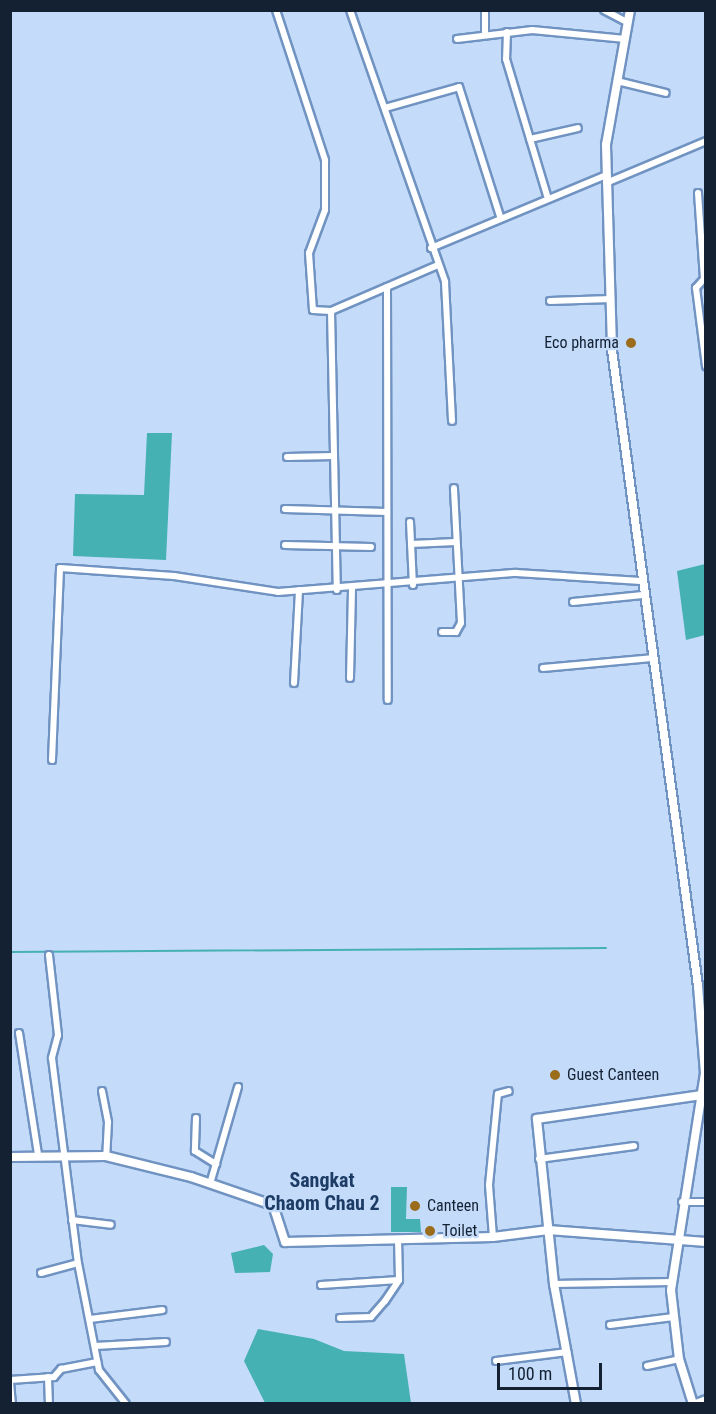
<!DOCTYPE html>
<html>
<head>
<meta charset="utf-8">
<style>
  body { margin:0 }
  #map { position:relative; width:716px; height:1414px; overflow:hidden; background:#c4dbf9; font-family:"Roboto Condensed",sans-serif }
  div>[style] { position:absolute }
  .water>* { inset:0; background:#46b1b2 }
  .stream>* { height:2px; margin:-1px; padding:0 1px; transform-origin:1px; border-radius:1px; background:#46b1b2 }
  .roads { filter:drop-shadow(2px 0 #7093c2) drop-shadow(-2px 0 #7093c2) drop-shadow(0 2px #7093c2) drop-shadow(0 -2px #7093c2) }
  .street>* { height:6px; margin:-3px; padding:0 3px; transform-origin:3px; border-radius:3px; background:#fff }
  .secondary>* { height:8px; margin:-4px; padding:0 4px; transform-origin:4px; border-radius:4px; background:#fff }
  .dots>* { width:16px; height:16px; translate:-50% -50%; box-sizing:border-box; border:3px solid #c4dbf9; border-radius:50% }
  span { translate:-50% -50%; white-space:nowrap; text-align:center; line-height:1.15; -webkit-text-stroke:4.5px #c4dbf9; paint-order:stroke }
  .poi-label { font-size:16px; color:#132133 }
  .right { translate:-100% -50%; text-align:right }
  .left { translate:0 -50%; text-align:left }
  .quarter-label { font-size:20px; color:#1d3c65; font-weight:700 }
  .frame { position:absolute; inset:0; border:12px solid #132133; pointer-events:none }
  .scale { position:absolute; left:497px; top:1363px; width:105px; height:27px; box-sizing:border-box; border:3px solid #132133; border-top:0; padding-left:8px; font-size:18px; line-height:21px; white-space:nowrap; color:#132133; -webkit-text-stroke:4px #c4dbf9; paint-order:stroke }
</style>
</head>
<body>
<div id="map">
  <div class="water">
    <div style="clip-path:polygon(147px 433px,172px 433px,166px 560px,73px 556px,75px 494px,144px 495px)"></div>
    <div style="clip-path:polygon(705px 564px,705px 635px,686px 640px,677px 571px)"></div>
    <div style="clip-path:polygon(391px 1187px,407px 1187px,406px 1219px,420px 1219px,421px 1232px,391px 1232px)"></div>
    <div style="clip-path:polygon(264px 1245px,273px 1254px,270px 1272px,235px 1273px,231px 1253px)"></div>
    <div style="clip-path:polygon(258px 1329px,314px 1339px,344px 1351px,404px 1354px,411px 1403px,265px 1403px,244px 1361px)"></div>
  </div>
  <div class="stream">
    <div style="left:10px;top:952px;width:596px;rotate:-0.38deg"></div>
  </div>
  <div class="roads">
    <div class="street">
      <div style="left:276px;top:10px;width:158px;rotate:71.9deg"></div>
      <div style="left:325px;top:160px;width:50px;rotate:90deg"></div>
      <div style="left:325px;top:210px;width:46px;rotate:110.4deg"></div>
      <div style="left:309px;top:253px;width:57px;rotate:86deg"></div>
      <div style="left:313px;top:310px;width:18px;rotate:3deg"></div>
      <div style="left:331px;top:311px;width:279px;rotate:88.8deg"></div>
      <div style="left:350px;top:10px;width:288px;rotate:70.7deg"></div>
      <div style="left:445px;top:282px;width:139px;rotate:87.1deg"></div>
      <div style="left:485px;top:10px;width:24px;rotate:90deg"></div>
      <div style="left:604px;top:10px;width:27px;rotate:28deg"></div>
      <div style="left:507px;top:32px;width:27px;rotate:92deg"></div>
      <div style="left:506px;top:59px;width:143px;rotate:73.3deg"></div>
      <div style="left:457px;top:39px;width:76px;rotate:-6.8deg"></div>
      <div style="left:532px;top:30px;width:94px;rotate:5.5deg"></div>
      <div style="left:617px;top:81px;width:50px;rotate:13.8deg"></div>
      <div style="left:385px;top:108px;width:77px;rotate:-15.8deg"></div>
      <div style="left:459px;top:87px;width:135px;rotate:72.4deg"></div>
      <div style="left:530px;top:139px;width:49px;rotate:-12.9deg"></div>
      <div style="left:606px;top:183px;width:108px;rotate:-22.8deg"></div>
      <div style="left:698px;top:193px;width:86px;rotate:86deg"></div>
      <div style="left:704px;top:279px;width:12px;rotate:132deg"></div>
      <div style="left:696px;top:288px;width:79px;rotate:82.7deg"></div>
      <div style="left:431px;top:248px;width:190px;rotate:-22.6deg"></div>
      <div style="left:387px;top:287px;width:413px;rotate:89.9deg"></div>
      <div style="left:550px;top:301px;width:61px;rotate:-1.9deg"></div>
      <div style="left:331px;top:311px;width:116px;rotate:-23.3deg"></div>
      <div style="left:287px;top:457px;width:47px;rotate:-1.2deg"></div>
      <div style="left:285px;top:509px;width:102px;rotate:1.7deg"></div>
      <div style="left:410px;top:522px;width:63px;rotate:87.3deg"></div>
      <div style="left:411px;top:544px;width:45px;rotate:-2.5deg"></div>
      <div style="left:285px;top:545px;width:86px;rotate:1.3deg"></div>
      <div style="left:573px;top:602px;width:70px;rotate:-5.7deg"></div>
      <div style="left:442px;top:632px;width:14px"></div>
      <div style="left:456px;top:632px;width:10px;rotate:-61deg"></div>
      <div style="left:461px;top:623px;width:135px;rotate:-93deg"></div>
      <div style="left:543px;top:668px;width:109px;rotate:-5.2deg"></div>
      <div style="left:350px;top:678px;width:89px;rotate:-88.7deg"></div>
      <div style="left:294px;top:683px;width:93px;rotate:-86.9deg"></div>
      <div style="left:52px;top:760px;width:192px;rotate:-87.6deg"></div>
      <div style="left:60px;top:568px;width:114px;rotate:4deg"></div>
      <div style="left:174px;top:576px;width:105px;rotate:8.7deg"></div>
      <div style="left:278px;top:592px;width:239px;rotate:-4.6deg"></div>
      <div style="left:516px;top:573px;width:125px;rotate:3.7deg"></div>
      <div style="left:49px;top:955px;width:81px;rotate:83.6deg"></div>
      <div style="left:58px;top:1035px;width:24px;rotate:105deg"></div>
      <div style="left:52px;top:1058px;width:207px;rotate:82.8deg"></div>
      <div style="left:78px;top:1263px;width:109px;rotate:78.9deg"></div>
      <div style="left:99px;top:1370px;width:43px;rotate:51.5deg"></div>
      <div style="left:19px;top:1033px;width:122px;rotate:81.1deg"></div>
      <div style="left:102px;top:1091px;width:32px;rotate:79deg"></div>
      <div style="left:108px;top:1122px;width:34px;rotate:93deg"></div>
      <div style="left:196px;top:1118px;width:33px;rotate:92deg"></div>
      <div style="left:195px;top:1151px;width:25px;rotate:32deg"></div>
      <div style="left:539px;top:1159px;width:96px;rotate:-7.8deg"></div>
      <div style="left:210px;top:1184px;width:101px;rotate:-73.9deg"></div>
      <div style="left:682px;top:1202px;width:24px"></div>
      <div style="left:72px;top:1220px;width:39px;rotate:7deg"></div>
      <div style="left:493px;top:1237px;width:52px;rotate:-94.4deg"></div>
      <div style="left:489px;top:1185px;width:91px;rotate:-84.4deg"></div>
      <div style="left:498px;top:1094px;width:11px;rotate:-15deg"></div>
      <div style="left:41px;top:1273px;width:38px;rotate:-15deg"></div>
      <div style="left:554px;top:1284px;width:118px;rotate:-1deg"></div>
      <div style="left:321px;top:1285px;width:78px;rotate:-3.7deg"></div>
      <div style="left:340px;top:1318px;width:31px;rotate:-2deg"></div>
      <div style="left:371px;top:1317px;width:21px;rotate:-49deg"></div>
      <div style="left:385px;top:1301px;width:25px;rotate:-56deg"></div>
      <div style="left:399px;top:1280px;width:41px;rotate:-91.4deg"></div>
      <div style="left:90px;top:1319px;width:73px;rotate:-7.1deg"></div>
      <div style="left:610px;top:1325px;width:64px;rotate:-7.2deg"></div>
      <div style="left:95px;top:1346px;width:71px;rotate:-3.2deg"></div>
      <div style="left:496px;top:1361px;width:72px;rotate:-7.2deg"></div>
      <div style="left:647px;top:1366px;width:33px;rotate:-12deg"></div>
      <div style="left:48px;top:1377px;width:27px;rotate:88deg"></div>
      <div style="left:10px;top:1380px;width:44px;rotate:-3.9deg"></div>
      <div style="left:54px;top:1377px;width:11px;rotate:-49deg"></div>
      <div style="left:61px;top:1369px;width:37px;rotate:-11deg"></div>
      <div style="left:10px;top:1382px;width:22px;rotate:85deg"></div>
      <div style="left:693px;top:1404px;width:14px;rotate:-21deg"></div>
    </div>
    <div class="secondary">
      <div style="left:630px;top:10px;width:137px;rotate:100.1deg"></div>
      <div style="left:606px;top:145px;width:205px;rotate:88.3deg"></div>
      <div style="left:612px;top:350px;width:642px;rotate:82.3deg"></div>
      <div style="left:698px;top:986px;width:87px;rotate:85.4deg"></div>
      <div style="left:705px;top:1073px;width:220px;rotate:98.9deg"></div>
      <div style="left:671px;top:1290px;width:69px;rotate:83.4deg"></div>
      <div style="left:679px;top:1359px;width:47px;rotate:72.7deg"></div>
      <div style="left:10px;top:1157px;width:96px;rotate:-0.6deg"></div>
      <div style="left:106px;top:1156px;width:88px;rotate:13.9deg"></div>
      <div style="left:191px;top:1177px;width:87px;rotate:18.9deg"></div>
      <div style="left:273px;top:1205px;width:39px;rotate:72deg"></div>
      <div style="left:285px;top:1242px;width:208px;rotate:-1.4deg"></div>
      <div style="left:493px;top:1237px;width:56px;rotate:-7.1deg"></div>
      <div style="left:549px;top:1230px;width:157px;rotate:4.4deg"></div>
      <div style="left:576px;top:1404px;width:122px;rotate:-100.4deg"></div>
      <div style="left:554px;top:1284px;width:166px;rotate:-95.9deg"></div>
      <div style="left:537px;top:1119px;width:166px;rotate:-8.3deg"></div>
    </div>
  </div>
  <div class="dots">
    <div style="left:631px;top:343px;background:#9a6c1c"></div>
    <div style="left:555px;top:1075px;background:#9a6c1c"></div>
    <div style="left:415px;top:1206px;background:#9a6c1c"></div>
    <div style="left:430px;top:1231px;background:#9a6c1c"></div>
  </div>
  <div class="poi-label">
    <span class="right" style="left:619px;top:343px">Eco pharma</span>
    <span class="left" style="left:567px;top:1075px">Guest Canteen</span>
    <span class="left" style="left:427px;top:1206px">Canteen</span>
    <span class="left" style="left:442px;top:1231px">Toilet</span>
  </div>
  <div class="quarter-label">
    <span style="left:322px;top:1192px">Sangkat<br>Chaom Chau 2</span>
  </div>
  <div class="frame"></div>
  <div class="scale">100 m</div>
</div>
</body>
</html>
